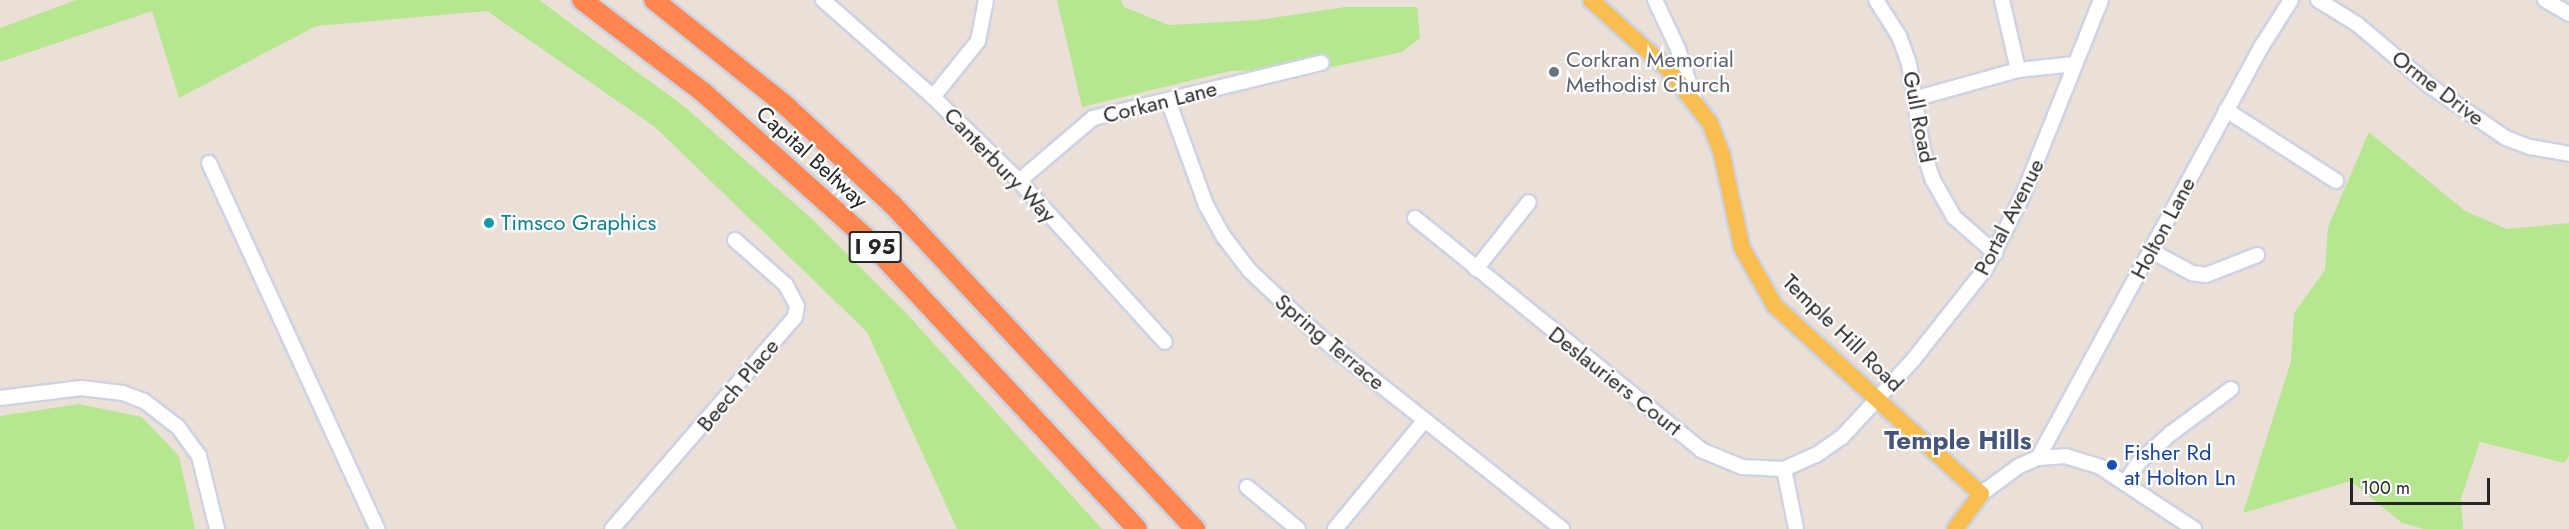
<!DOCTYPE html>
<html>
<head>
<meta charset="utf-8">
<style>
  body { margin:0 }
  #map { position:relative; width:2569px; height:529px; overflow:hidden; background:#ebe0d7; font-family:Jost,sans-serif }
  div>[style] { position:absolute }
  .green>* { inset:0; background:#b7e690 }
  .roads { filter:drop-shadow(2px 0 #cdd3e2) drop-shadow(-2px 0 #cdd3e2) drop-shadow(0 2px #cdd3e2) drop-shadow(0 -2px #cdd3e2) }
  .minor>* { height:14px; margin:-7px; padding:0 7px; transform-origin:7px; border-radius:7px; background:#fff }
  .major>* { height:16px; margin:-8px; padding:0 8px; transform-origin:8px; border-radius:8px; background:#f9be4f }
  .highway>* { height:20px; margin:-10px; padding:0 10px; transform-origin:10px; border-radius:10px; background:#ff874f }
  .dots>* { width:16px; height:16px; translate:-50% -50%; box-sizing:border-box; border:3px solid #fff; border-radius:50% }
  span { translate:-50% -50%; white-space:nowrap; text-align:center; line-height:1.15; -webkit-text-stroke:4.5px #fff; paint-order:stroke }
  .shield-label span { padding:2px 4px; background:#fff; border:2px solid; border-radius:4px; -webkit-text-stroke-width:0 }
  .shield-label { font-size:21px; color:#272727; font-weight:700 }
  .worship-label { font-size:22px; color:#5b616d }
  .left { translate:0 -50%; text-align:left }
  .street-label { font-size:22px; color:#272727 }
  .culture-label { font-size:22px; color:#0d838f }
  .transit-label { font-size:22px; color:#164399 }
  .quarter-label { font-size:26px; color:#46557a; font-weight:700 }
  .scale { position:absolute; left:2350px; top:478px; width:140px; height:27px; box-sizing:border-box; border:3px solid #272727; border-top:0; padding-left:8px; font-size:18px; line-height:21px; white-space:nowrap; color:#272727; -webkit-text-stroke:4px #fff; paint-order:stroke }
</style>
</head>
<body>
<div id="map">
  <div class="green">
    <div style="clip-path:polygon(76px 0,539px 0,685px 107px,812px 219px,906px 313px,1102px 529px,957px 529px,867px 332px,655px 127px,487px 11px,316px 26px,179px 98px,152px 11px,0 62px,0 28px)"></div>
    <div style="clip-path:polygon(1057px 0,1121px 0,1124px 7px,1169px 25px,1258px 20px,1345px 7px,1417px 7px,1420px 38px,1402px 52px,1323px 69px,1230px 71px,1082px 107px)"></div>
    <div style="clip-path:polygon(2369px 132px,2465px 211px,2507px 229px,2569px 223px,2569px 456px,2564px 463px,2480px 442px,2461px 498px,2463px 529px,2424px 529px,2402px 523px,2351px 481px,2243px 513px,2291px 361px,2294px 313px,2325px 270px,2328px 227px)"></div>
    <div style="clip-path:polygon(79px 404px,142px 417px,179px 456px,195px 529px,0 529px,0 416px)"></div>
  </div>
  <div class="roads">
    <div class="minor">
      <div style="left:823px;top:0;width:147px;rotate:41.4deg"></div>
      <div style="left:933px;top:97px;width:120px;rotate:44.3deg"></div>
      <div style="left:1019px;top:181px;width:217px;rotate:47.8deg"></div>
      <div style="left:1655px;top:0;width:54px;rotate:64.9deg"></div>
      <div style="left:1678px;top:49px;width:52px;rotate:71.9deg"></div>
      <div style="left:1876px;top:0;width:43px;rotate:57.4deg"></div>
      <div style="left:1899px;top:36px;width:30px;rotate:70deg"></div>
      <div style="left:1909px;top:64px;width:87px;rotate:80.8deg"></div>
      <div style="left:1923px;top:150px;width:32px;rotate:72deg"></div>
      <div style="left:1933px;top:180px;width:43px;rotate:60.4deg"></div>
      <div style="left:1954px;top:217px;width:55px;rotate:41.3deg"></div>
      <div style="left:2002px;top:0;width:72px;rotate:77.1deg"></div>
      <div style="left:2318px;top:0;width:46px;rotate:31.6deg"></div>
      <div style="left:2357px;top:24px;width:96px;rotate:40.3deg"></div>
      <div style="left:2430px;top:86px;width:92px;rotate:34.4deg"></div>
      <div style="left:2506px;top:138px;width:26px;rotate:21deg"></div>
      <div style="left:2530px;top:147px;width:40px;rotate:10deg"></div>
      <div style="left:2545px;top:0;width:28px;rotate:30deg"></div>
      <div style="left:933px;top:97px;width:72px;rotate:-51.2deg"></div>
      <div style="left:978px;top:41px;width:42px;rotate:-79deg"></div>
      <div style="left:1917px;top:98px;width:105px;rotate:-15.5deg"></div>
      <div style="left:2018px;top:70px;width:57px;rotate:-6deg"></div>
      <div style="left:1168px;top:100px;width:112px;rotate:70.1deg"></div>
      <div style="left:1206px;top:205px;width:37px;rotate:61deg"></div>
      <div style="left:1224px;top:237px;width:43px;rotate:52.6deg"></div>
      <div style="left:1250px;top:271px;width:96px;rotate:43.3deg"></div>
      <div style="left:1320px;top:337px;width:309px;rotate:38.4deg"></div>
      <div style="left:2226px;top:110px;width:131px;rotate:32.8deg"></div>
      <div style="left:209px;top:163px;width:403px;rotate:65.3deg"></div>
      <div style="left:1019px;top:181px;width:97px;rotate:-40.4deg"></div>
      <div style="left:1093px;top:118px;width:235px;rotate:-13.6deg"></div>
      <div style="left:1415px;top:218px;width:368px;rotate:39deg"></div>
      <div style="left:1701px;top:450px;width:44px;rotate:22.5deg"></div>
      <div style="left:1742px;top:467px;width:42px;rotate:2.7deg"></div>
      <div style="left:1784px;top:469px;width:35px;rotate:-24deg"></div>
      <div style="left:1816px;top:455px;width:32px;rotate:-35deg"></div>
      <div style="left:1842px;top:437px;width:105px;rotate:-47.3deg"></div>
      <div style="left:1913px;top:360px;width:117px;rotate:-51.6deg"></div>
      <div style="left:1986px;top:268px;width:82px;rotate:-63.1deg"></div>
      <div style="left:2023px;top:195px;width:210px;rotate:-68.2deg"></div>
      <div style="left:2151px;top:251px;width:47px;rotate:28.2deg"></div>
      <div style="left:2192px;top:273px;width:14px;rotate:8deg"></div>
      <div style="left:2206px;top:275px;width:55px;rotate:-21.4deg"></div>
      <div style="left:1476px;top:269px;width:85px;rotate:-51.7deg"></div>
      <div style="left:0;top:398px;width:82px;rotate:-7deg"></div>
      <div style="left:81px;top:388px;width:42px;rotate:6.8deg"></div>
      <div style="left:123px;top:393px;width:22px;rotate:21deg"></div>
      <div style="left:144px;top:401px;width:43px;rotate:37.4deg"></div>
      <div style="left:178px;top:427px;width:36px;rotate:54deg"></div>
      <div style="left:199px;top:456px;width:75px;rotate:76.1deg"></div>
      <div style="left:2038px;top:458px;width:471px;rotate:-61.5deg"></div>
      <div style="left:2263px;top:44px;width:52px;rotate:-57.5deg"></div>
      <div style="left:1784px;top:469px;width:60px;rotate:78.5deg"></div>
      <div style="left:2125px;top:483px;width:25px;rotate:-56deg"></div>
      <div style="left:2139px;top:462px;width:42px;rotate:-42.1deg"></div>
      <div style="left:2170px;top:434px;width:76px;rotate:-36.4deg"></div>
      <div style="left:1247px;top:487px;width:66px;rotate:39.5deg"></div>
      <div style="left:1981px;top:494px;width:47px;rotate:-36.4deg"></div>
      <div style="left:2019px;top:466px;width:21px;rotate:-23deg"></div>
      <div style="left:2038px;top:458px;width:27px;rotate:-4deg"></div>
      <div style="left:2065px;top:456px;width:37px;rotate:17deg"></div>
      <div style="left:2100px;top:467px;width:113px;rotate:33.4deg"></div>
      <div style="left:612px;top:529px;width:280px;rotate:-49.2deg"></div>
      <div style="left:795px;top:317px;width:11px;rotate:-80deg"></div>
      <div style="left:797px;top:306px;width:24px;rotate:-118deg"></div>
      <div style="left:786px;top:285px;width:68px;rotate:-138.6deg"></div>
      <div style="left:1335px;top:529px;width:141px;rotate:-50.5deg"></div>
    </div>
    <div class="major">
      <div style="left:1591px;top:0;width:105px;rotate:41.9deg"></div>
      <div style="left:1669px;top:70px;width:67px;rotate:52.3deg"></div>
      <div style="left:1710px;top:123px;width:34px;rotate:69deg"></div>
      <div style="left:1722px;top:155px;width:95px;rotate:77.9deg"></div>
      <div style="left:1742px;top:248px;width:67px;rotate:60.4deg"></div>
      <div style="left:1775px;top:306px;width:279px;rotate:42.4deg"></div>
      <div style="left:1981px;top:494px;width:44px;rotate:126.6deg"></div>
    </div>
    <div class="highway">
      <div style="left:582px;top:0;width:153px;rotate:37.3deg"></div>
      <div style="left:704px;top:93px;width:215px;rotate:41.8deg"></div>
      <div style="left:864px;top:236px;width:400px;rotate:47deg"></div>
      <div style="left:654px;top:0;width:168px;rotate:38.7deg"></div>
      <div style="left:785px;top:105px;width:147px;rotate:42.8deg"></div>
      <div style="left:893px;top:205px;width:443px;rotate:47deg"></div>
    </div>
  </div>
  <div class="dots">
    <div style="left:1554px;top:72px;background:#6b7280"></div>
    <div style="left:489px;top:223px;background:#0f9aa8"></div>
    <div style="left:2112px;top:465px;background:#1a4fb4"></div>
  </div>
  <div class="shield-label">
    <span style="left:875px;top:247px">I 95</span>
  </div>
  <div class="worship-label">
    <span class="left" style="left:1566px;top:72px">Corkran Memorial<br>Methodist Church</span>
  </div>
  <div class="street-label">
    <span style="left:2438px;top:88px;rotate:37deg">Orme Drive</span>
    <span style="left:1160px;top:102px;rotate:-14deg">Corkan Lane</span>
    <span style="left:1919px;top:117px;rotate:79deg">Gull Road</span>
    <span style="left:812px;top:157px;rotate:42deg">Capital Beltway</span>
    <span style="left:1000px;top:165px;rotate:46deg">Canterbury Way</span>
    <span style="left:2009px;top:217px;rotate:-63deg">Portal Avenue</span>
    <span style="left:2163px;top:228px;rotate:-62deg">Holton Lane</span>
    <span style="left:1843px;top:333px;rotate:44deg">Temple Hill Road</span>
    <span style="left:1330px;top:342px;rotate:40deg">Spring Terrace</span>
    <span style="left:1615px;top:381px;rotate:38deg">Deslauriers Court</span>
    <span style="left:738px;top:385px;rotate:-50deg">Beech Place</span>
  </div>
  <div class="culture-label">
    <span class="left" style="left:501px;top:223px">Timsco Graphics</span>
  </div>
  <div class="transit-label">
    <span class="left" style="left:2124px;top:465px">Fisher Rd<br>at Holton Ln</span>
  </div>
  <div class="quarter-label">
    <span style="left:1958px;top:441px">Temple Hills</span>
  </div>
  <div class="scale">100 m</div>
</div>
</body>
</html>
